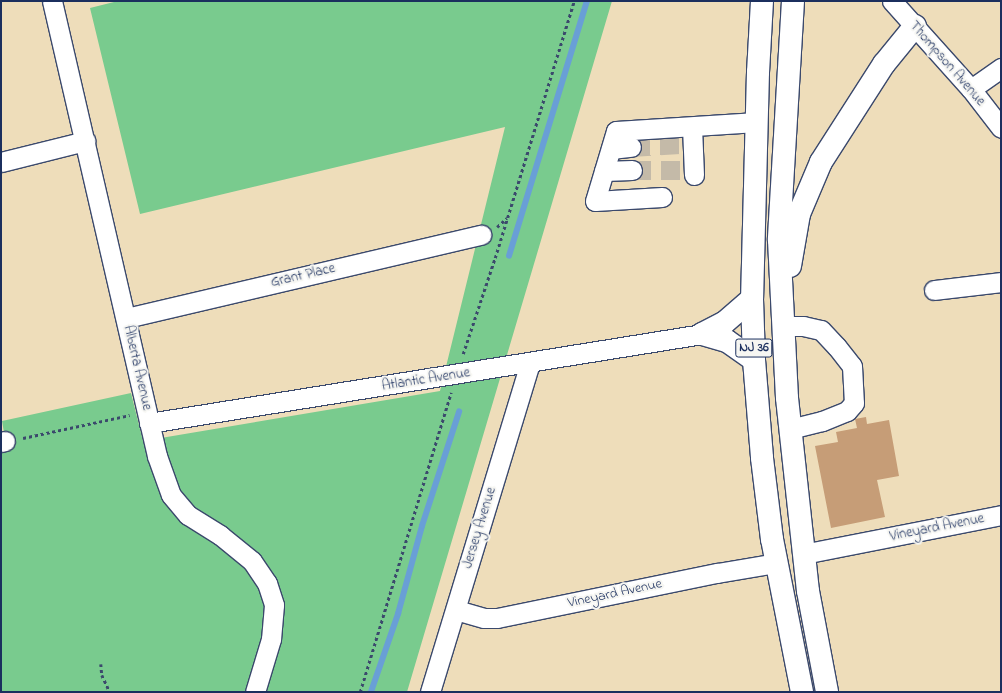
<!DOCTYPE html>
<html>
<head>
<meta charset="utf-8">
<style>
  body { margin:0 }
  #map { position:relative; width:1002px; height:693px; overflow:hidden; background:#eeddba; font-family:"Indie Flower",sans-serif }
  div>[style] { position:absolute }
  .green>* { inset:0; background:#79cb8e }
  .stream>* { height:5.5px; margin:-2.75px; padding:0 2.75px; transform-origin:2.75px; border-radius:2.75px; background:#699fd6 }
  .building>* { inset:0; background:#c69d77 }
  .minor-tunnel>* { height:19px; margin-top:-9.5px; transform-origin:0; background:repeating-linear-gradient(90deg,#c4baa8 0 19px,transparent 0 29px) }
  .path>* { height:2.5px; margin-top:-1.25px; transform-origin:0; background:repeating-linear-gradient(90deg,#3b496c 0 3px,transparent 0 6px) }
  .roads { filter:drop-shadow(1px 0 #3b496c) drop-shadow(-1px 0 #3b496c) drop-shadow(0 1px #3b496c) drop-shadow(0 -1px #3b496c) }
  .minor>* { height:19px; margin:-9.5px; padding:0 9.5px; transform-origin:9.5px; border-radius:9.5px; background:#fff }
  .highway>* { height:22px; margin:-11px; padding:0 11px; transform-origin:11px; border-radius:11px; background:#fff }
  span { translate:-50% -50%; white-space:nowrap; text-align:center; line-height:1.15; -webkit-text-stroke:4px #f6f6f2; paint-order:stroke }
  .shield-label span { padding:1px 3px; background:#f6f6f2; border:1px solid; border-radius:3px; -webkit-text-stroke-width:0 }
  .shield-label { font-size:13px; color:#1b2f5e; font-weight:700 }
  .street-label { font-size:14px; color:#1b2f5e }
  .frame { position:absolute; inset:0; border:2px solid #1b2f5e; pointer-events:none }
</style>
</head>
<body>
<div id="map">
  <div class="green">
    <div style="clip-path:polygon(118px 1px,612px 1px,407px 692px,1px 692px,1px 451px,7px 450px,2px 421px,131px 393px,143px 441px,440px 391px,505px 127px,140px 214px,90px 8px)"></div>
  </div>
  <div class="stream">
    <div style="left:509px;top:256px;width:267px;rotate:-73deg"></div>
    <div style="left:371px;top:692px;width:83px;rotate:-70.9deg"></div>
    <div style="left:398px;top:614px;width:91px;rotate:-74.7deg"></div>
    <div style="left:422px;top:526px;width:120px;rotate:-72deg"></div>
  </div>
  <div class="building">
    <div style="clip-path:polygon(866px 417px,867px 424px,889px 420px,899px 476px,877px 480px,885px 517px,831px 528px,815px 446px,838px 442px,836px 432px,857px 428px,855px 419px)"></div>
  </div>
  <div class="minor-tunnel">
    <div style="left:631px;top:147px;width:49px;rotate:-3.5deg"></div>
    <div style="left:632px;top:170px;width:48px"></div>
  </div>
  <div class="path">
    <div style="left:497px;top:227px;width:13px;rotate:-42deg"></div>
    <div style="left:463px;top:354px;width:101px;rotate:-71.6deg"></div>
    <div style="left:495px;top:258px;width:269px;rotate:-72.9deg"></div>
    <div style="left:23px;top:438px;width:109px;rotate:-12.1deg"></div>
    <div style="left:101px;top:664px;width:11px;rotate:85deg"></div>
    <div style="left:102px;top:675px;width:19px;rotate:65deg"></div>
    <div style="left:360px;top:692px;width:313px;rotate:-73.1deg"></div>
  </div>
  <div class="roads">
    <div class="minor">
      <div style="left:52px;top:1px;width:467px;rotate:77deg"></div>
      <div style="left:157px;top:456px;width:41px;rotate:70.3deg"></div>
      <div style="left:171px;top:495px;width:26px;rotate:50deg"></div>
      <div style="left:188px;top:515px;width:38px;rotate:32deg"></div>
      <div style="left:220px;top:535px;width:41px;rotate:39.1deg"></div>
      <div style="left:252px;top:561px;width:27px;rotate:56deg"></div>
      <div style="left:267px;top:583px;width:23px;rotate:72deg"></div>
      <div style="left:274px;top:605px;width:34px;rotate:95deg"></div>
      <div style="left:271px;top:639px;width:55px;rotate:106.8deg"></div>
      <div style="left:892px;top:1px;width:118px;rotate:48.1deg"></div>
      <div style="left:971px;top:89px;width:49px;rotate:52.4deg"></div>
      <div style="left:971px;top:89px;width:37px;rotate:-35deg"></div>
      <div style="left:692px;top:127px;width:48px;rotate:87.6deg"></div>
      <div style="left:611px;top:149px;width:20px;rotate:-6deg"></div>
      <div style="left:1px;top:162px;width:87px;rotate:-14deg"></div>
      <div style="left:604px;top:171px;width:28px;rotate:-2deg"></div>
      <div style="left:662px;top:197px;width:67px;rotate:176.6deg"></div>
      <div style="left:595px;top:201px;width:73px;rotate:-73.3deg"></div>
      <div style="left:616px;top:131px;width:141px;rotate:-3.7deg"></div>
      <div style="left:934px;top:290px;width:67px;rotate:-6.8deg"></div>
      <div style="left:126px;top:318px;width:365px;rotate:-13.2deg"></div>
      <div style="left:784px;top:326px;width:19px"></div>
      <div style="left:803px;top:326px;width:18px;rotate:13deg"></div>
      <div style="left:821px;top:330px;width:23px;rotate:47deg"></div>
      <div style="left:837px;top:347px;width:24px;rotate:52deg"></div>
      <div style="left:852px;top:366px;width:37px;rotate:87deg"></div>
      <div style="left:854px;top:403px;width:11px;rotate:131deg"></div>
      <div style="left:847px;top:411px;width:27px;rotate:158deg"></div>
      <div style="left:822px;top:421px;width:33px;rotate:166deg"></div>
      <div style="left:149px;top:423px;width:560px;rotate:-9.14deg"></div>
      <div style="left:1px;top:442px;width:4px;rotate:-14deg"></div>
      <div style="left:803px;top:554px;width:202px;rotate:-11.1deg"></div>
      <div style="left:456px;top:610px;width:29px;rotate:16deg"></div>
      <div style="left:484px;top:618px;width:13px"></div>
      <div style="left:497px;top:618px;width:225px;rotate:-11.6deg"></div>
      <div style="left:717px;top:573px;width:60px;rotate:-9.6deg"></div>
      <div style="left:430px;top:692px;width:344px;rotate:-73.1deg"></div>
    </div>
    <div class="highway">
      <div style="left:762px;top:1px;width:71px;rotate:93.2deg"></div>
      <div style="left:758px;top:72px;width:227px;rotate:91.5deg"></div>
      <div style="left:752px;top:299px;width:61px;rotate:88.1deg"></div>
      <div style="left:754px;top:360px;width:98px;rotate:85.3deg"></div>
      <div style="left:762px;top:458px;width:82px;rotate:83deg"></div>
      <div style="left:772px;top:539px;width:156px;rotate:78.9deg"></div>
      <div style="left:793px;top:1px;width:239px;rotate:93.4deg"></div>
      <div style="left:779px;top:240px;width:158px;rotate:87.1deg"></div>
      <div style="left:787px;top:398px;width:194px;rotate:83.8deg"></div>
      <div style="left:808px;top:591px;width:103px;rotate:79.3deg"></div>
      <div style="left:790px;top:266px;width:53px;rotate:-80.2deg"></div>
      <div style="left:799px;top:214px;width:56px;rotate:-67.1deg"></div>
      <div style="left:821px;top:162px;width:117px;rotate:-57.3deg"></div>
      <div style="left:884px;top:64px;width:49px;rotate:-50.8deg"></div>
      <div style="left:702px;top:334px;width:25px;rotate:-27deg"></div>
      <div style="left:724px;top:323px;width:37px;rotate:-41deg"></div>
      <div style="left:702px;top:334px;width:26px;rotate:16deg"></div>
      <div style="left:727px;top:341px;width:33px;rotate:35deg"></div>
    </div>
  </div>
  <div class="shield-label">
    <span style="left:754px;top:348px">NJ 36</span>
  </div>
  <div class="street-label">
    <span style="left:947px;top:64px;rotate:49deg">Thompson Avenue</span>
    <span style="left:303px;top:276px;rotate:-13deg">Grant Place</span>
    <span style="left:137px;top:368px;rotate:77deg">Alberta Avenue</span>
    <span style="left:426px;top:380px;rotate:-9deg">Atlantic Avenue</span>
    <span style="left:480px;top:528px;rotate:-73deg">Jersey Avenue</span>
    <span style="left:937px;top:528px;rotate:-11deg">Vineyard Avenue</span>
    <span style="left:615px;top:594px;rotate:-12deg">Vineyard Avenue</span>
  </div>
  <div class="frame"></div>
</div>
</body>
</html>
